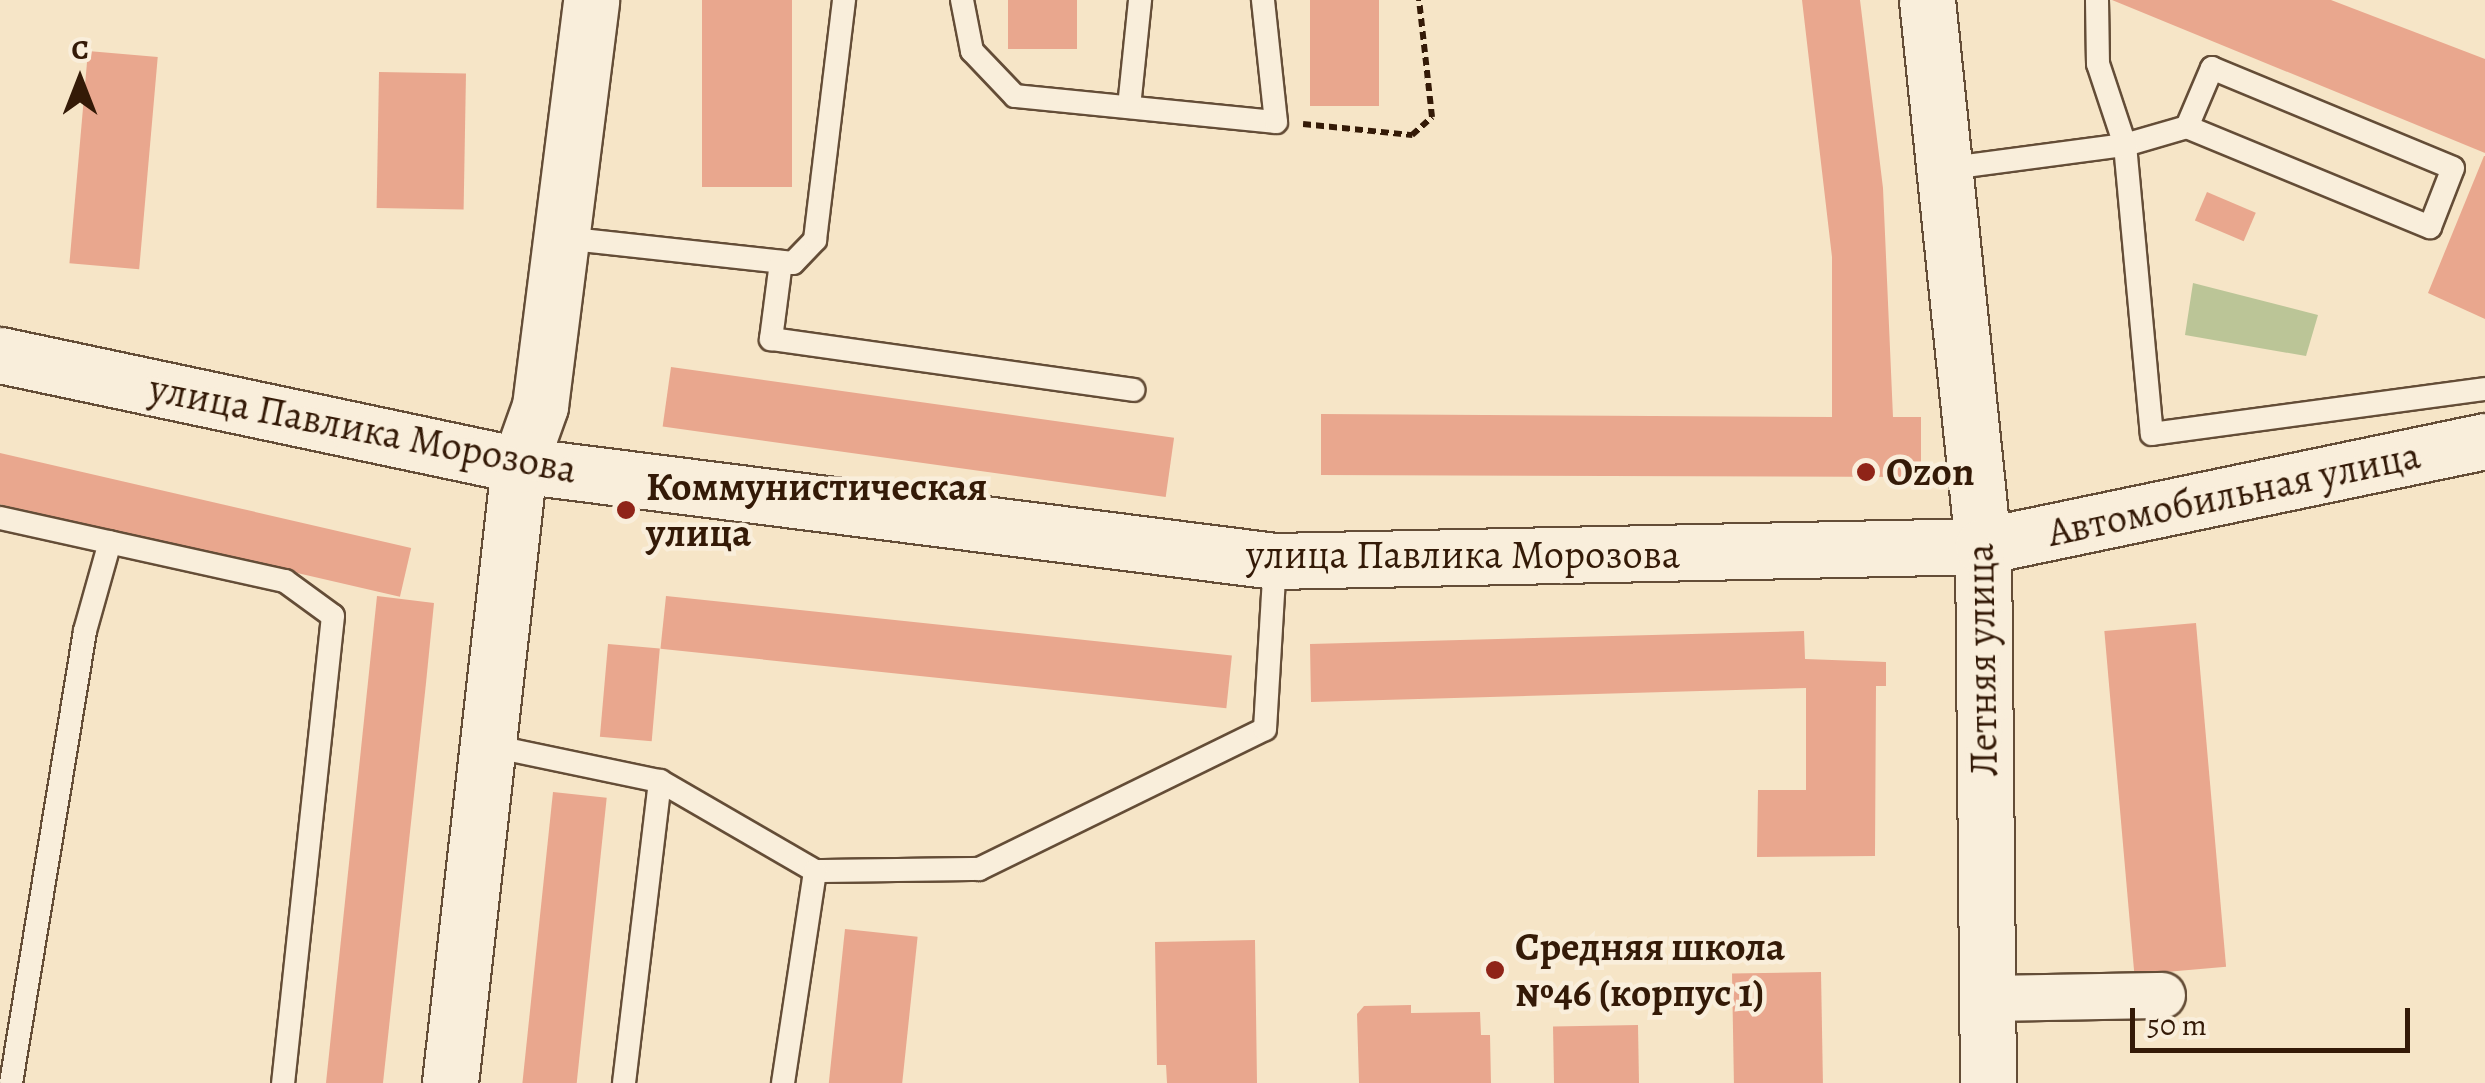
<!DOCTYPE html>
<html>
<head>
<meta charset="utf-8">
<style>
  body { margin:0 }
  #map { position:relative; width:2485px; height:1083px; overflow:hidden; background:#f6e5c7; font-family:Alegreya,serif }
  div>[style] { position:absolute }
  .green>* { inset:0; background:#bbc597 }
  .building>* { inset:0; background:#e9a78e; transform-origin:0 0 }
  .path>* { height:6px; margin-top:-3px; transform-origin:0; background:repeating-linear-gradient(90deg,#341a07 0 8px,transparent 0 13px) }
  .roads { filter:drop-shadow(2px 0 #644d37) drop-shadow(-2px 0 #644d37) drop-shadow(0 2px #644d37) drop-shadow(0 -2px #644d37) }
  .service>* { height:22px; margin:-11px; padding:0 11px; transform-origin:11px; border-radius:11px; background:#f9eedb }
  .minor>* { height:45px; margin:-22.5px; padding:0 22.5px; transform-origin:22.5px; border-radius:22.5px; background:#f9eedb }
  .tertiary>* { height:55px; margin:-27.5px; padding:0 27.5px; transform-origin:27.5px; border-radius:27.5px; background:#f9eedb }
  .secondary>* { height:55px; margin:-27.5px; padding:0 27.5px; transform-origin:27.5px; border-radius:27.5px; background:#f9eedb }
  .dots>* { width:28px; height:28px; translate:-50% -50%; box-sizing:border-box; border:5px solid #f9eedb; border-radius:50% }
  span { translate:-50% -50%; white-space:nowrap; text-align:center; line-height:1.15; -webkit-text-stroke:9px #f9eedb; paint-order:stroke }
  .street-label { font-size:40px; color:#341a07 }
  .poi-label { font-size:40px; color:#341a07; font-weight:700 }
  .left { translate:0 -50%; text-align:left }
  .north { position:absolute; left:30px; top:30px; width:100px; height:100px; -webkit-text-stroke:8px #f9eedb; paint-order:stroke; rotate:0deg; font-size:28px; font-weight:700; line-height:40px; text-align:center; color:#341a07 }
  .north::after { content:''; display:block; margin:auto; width:35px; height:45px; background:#341a07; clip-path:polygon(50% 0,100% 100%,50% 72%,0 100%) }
  .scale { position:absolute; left:2130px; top:1008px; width:280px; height:45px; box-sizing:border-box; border:5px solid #341a07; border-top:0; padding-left:12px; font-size:30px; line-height:35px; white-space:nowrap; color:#341a07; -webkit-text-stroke:8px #f9eedb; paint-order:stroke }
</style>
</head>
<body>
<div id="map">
  <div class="green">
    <div style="clip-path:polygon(2193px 283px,2318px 315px,2306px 356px,2185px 335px)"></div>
  </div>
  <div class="building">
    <div style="left:702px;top:0;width:90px;height:187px"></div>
    <div style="left:1008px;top:0;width:69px;height:49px"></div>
    <div style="left:1310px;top:0;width:69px;height:106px"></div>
    <div style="clip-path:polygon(1802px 0,1860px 0,1883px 188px,1893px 417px,1921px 417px,1921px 477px,1321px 475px,1321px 414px,1832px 417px,1832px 257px)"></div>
    <div style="clip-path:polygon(2112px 0,2331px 0,2485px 59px,2485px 153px)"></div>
    <div style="left:88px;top:51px;width:70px;height:213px;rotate:5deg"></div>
    <div style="left:379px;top:72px;width:87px;height:136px;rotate:1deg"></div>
    <div style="clip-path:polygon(2484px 156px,2485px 156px,2485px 319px,2428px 293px)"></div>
    <div style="left:2207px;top:192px;width:53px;height:31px;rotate:23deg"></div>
    <div style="left:671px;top:367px;width:508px;height:60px;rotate:8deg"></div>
    <div style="left:0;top:453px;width:422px;height:50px;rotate:13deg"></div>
    <div style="clip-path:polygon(377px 596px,434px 603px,426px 683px,383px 1083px,326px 1083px)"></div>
    <div style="left:666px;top:596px;width:569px;height:53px;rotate:6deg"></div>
    <div style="left:2196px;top:623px;width:345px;height:92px;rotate:85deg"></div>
    <div style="clip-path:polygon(1804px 631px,1805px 659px,1886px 662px,1886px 686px,1876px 686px,1875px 856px,1757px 857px,1758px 790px,1806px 790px,1806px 688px,1311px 702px,1310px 644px)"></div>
    <div style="left:608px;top:644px;width:52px;height:93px;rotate:5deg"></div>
    <div style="left:553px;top:792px;width:54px;height:293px;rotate:6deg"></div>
    <div style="left:845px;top:929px;width:73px;height:155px;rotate:6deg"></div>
    <div style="clip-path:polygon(1255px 940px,1257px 1083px,1167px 1083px,1166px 1065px,1157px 1065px,1155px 942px)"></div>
    <div style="left:1821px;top:972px;width:111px;height:89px;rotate:89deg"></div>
    <div style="clip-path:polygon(1411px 1005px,1411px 1013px,1480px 1012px,1481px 1035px,1490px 1035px,1491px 1083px,1359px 1083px,1357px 1014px,1364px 1006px)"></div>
    <div style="left:1638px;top:1025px;width:58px;height:85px;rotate:89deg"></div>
  </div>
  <div class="path">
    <div style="left:1303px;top:124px;width:110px;rotate:5.8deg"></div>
    <div style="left:1412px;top:135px;width:27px;rotate:-42deg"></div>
    <div style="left:1432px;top:117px;width:118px;rotate:-96.3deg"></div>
  </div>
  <div class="roads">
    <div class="service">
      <div style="left:962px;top:0;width:52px;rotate:78.9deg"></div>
      <div style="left:972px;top:51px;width:62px;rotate:46.3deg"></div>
      <div style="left:1015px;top:96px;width:262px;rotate:5.7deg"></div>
      <div style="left:1276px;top:122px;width:123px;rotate:-96.1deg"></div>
      <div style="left:1129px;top:107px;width:108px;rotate:-84.1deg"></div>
      <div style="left:2187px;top:127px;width:263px;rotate:22.4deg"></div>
      <div style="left:2430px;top:227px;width:63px;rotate:-68.7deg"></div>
      <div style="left:2453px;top:168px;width:261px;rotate:-157.5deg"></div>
      <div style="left:2212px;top:68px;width:64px;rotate:113deg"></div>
      <div style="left:2187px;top:127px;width:65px;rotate:163.8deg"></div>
      <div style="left:2125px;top:145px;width:290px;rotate:84.7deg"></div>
      <div style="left:2152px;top:434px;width:336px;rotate:-7.7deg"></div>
      <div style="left:1944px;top:169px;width:183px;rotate:-7.6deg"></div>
      <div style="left:2125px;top:145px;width:85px;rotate:-108.4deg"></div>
      <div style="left:2098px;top:64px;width:64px;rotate:-90.9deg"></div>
      <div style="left:563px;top:238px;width:231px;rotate:6.2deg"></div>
      <div style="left:793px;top:263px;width:32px;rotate:-46deg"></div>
      <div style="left:815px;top:240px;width:242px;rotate:-83.1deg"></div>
      <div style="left:781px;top:262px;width:78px;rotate:97.4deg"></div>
      <div style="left:771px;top:339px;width:366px;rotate:8deg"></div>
      <div style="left:0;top:518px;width:292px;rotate:12.5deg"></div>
      <div style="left:285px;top:581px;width:59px;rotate:36.1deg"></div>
      <div style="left:333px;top:616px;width:470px;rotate:96.1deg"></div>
      <div style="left:487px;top:745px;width:177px;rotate:11.8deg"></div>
      <div style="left:660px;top:781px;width:179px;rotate:30.1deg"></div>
      <div style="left:815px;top:871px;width:164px;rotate:-0.7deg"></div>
      <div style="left:979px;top:869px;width:318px;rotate:-26.1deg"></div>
      <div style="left:1265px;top:729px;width:168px;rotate:-86.6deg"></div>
      <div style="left:11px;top:1083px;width:458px;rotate:-80.7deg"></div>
      <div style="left:85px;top:631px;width:92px;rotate:-74.3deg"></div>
      <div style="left:624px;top:1083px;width:304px;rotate:-83.2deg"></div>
      <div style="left:783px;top:1083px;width:214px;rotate:-81.4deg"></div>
    </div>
    <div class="minor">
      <div style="left:1985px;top:998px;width:177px;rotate:-1deg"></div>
    </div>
    <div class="tertiary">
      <div style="left:1927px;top:0;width:549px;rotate:84.14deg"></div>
      <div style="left:1983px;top:546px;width:537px;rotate:89.47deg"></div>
      <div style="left:0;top:355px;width:531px;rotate:11.97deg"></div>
      <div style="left:519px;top:465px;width:762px;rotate:7.24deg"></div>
      <div style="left:1275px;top:561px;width:708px;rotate:-1.21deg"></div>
      <div style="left:1983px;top:546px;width:513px;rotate:-11.81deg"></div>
      <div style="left:450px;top:1083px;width:622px;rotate:-83.63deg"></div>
    </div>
    <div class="secondary">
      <div style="left:519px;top:465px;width:63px;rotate:-70.4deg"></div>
      <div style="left:540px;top:406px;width:409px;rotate:-82.8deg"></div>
    </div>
  </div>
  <div class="dots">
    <div style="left:1866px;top:472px;background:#8f2418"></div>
    <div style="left:626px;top:510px;background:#8f2418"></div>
    <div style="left:1495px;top:970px;background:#8f2418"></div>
  </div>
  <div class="street-label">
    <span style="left:363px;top:429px;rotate:11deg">улица Павлика Морозова</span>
    <span style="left:2234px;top:494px;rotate:-12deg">Автомобильная улица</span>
    <span style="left:1463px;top:555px">улица Павлика Морозова</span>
    <span style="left:1982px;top:660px;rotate:-91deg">Летняя улица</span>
  </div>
  <div class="poi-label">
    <span class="left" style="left:1886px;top:472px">Ozon</span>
    <span class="left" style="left:646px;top:510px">Коммунистическая<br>улица</span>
    <span class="left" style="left:1515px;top:970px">Средняя школа<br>№46 (корпус 1)</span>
  </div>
  <div class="north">С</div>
  <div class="scale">50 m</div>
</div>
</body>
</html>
